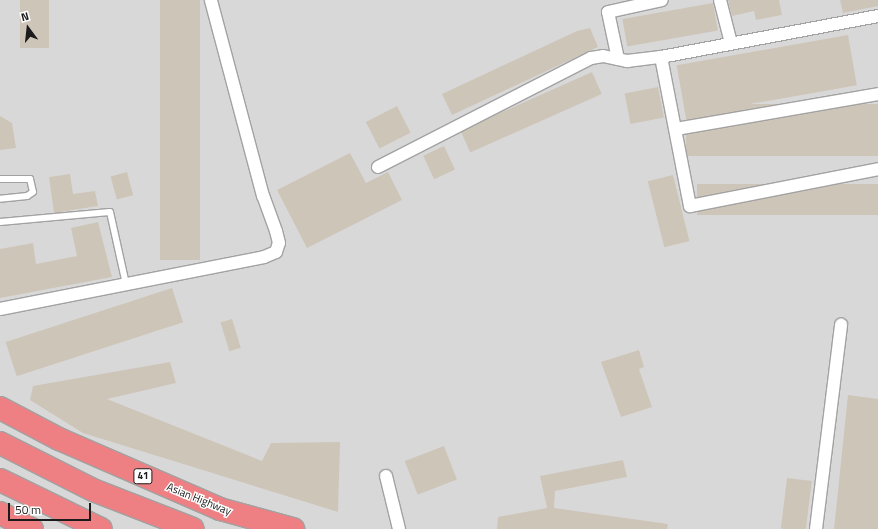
<!DOCTYPE html>
<html>
<head>
<meta charset="utf-8">
<style>
  body { margin:0 }
  #map { position:relative; width:878px; height:529px; overflow:hidden; background:#eeebe0; font-family:"Titillium Web",sans-serif }
  div>[style] { position:absolute }
  .residential>* { inset:0; background:#d9d8d8; transform-origin:0 0 }
  .building>* { inset:0; background:#cec5b9; transform-origin:0 0 }
  .roads { filter:drop-shadow(1px 0 #a2a2a2) drop-shadow(-1px 0 #a2a2a2) drop-shadow(0 1px #a2a2a2) drop-shadow(0 -1px #a2a2a2) }
  .lane>* { height:6px; margin:-3px; padding:0 3px; transform-origin:3px; border-radius:3px; background:#fff }
  .street>* { height:12px; margin:-6px; padding:0 6px; transform-origin:6px; border-radius:6px; background:#fff }
  .highway>* { height:22px; margin:-11px; padding:0 11px; transform-origin:11px; border-radius:11px; background:#ee7f83 }
  span { translate:-50% -50%; white-space:nowrap; text-align:center; line-height:1.15; -webkit-text-stroke:3px #fff; paint-order:stroke }
  .shield-label span { padding:1px 3px; background:#fff; border:1px solid; border-radius:3px; -webkit-text-stroke-width:0 }
  .shield-label { font-size:10px; color:#1b1b1b; font-weight:700 }
  .street-label { font-size:11px; color:#1b1b1b }
  .north { position:absolute; left:8px; top:8px; width:40px; height:40px; -webkit-text-stroke:3px #fff; paint-order:stroke; rotate:345deg; font-size:11px; font-weight:700; line-height:16px; text-align:center; color:#1b1b1b }
  .north::after { content:''; display:block; margin:auto; width:14px; height:18px; background:#1b1b1b; clip-path:polygon(50% 0,100% 100%,50% 72%,0 100%) }
  .scale { position:absolute; left:8px; top:503px; width:83px; height:18px; box-sizing:border-box; border:2px solid #1b1b1b; border-top:0; padding-left:5px; font-size:12px; line-height:14px; white-space:nowrap; color:#1b1b1b; -webkit-text-stroke:3px #fff; paint-order:stroke }
</style>
</head>
<body>
<div id="map">
  <div class="residential">
    <div style="left:0;top:0;width:878px;height:529px"></div>
  </div>
  <div class="building">
    <div style="left:20px;top:0;width:29px;height:48px"></div>
    <div style="left:160px;top:0;width:40px;height:260px"></div>
    <div style="clip-path:polygon(728px 0,779px 0,782px 15px,756px 20px,754px 11px,732px 16px)"></div>
    <div style="clip-path:polygon(840px 0,878px 0,878px 6px,843px 13px)"></div>
    <div style="left:713px;top:3px;width:28px;height:92px;rotate:80deg"></div>
    <div style="clip-path:polygon(590px 28px,598px 47px,452px 115px,442px 94px,577px 31px)"></div>
    <div style="left:848px;top:35px;width:51px;height:174px;rotate:80deg"></div>
    <div style="left:592px;top:72px;width:24px;height:144px;rotate:66deg"></div>
    <div style="left:658px;top:87px;width:31px;height:34px;rotate:79deg"></div>
    <div style="left:878px;top:104px;width:52px;height:192px;rotate:90deg"></div>
    <div style="left:397px;top:106px;width:30px;height:35px;rotate:63deg"></div>
    <div style="clip-path:polygon(0 116px,12px 123px,16px 148px,0 150px)"></div>
    <div style="left:444px;top:146px;width:26px;height:23px;rotate:65deg"></div>
    <div style="clip-path:polygon(350px 153px,366px 183px,388px 172px,402px 200px,307px 248px,277px 190px)"></div>
    <div style="left:127px;top:172px;width:24px;height:17px;rotate:75deg"></div>
    <div style="clip-path:polygon(70px 174px,73px 194px,95px 191px,98px 206px,54px 213px,49px 177px)"></div>
    <div style="left:673px;top:175px;width:68px;height:26px;rotate:76deg"></div>
    <div style="left:878px;top:184px;width:31px;height:181px;rotate:90deg"></div>
    <div style="clip-path:polygon(98px 222px,112px 277px,0 298px,0 249px,33px 243px,36px 264px,77px 256px,71px 228px)"></div>
    <div style="left:172px;top:288px;width:36px;height:175px;rotate:72deg"></div>
    <div style="left:232px;top:319px;width:30px;height:12px;rotate:73deg"></div>
    <div style="clip-path:polygon(639px 350px,644px 367px,639px 369px,652px 407px,621px 417px,601px 362px)"></div>
    <div style="clip-path:polygon(170px 362px,176px 383px,107px 399px,262px 461px,271px 443px,340px 442px,338px 512px,83px 433px,30px 400px,33px 386px)"></div>
    <div style="clip-path:polygon(848px 395px,878px 399px,878px 529px,834px 529px)"></div>
    <div style="left:444px;top:446px;width:36px;height:42px;rotate:69deg"></div>
    <div style="clip-path:polygon(623px 460px,627px 477px,555px 491px,554px 508px,668px 524px,667px 529px,497px 529px,498px 517px,547px 508px,540px 476px)"></div>
    <div style="left:787px;top:478px;width:25px;height:51px;rotate:7deg"></div>
  </div>
  <div class="roads">
    <div class="lane">
      <div style="left:0;top:179px;width:30px"></div>
      <div style="left:30px;top:179px;width:13px;rotate:77deg"></div>
      <div style="left:33px;top:192px;width:7px;rotate:146deg"></div>
      <div style="left:27px;top:196px;width:27px;rotate:174deg"></div>
      <div style="left:0;top:222px;width:110px;rotate:-5.2deg"></div>
      <div style="left:110px;top:212px;width:74px;rotate:77.5deg"></div>
    </div>
    <div class="street">
      <div style="left:720px;top:0;width:44px;rotate:75.7deg"></div>
      <div style="left:661px;top:57px;width:152px;rotate:79deg"></div>
      <div style="left:690px;top:206px;width:192px;rotate:-11.1deg"></div>
      <div style="left:618px;top:59px;width:48px;rotate:-102deg"></div>
      <div style="left:608px;top:12px;width:55px;rotate:-12.5deg"></div>
      <div style="left:676px;top:129px;width:205px;rotate:-9.8deg"></div>
      <div style="left:378px;top:167px;width:239px;rotate:-27.1deg"></div>
      <div style="left:591px;top:58px;width:12px;rotate:-9deg"></div>
      <div style="left:603px;top:56px;width:25px;rotate:12deg"></div>
      <div style="left:627px;top:61px;width:34px;rotate:-7deg"></div>
      <div style="left:661px;top:57px;width:221px;rotate:-10.7deg"></div>
      <div style="left:0;top:309px;width:269px;rotate:-11.1deg"></div>
      <div style="left:264px;top:257px;width:13px;rotate:-23deg"></div>
      <div style="left:276px;top:252px;width:9px;rotate:-72deg"></div>
      <div style="left:279px;top:243px;width:12px;rotate:-104deg"></div>
      <div style="left:276px;top:231px;width:37px;rotate:-110deg"></div>
      <div style="left:263px;top:196px;width:203px;rotate:-104.9deg"></div>
      <div style="left:386px;top:476px;width:55px;rotate:76.2deg"></div>
      <div style="left:816px;top:529px;width:206px;rotate:-83deg"></div>
    </div>
    <div class="highway">
      <div style="left:0;top:408px;width:67px;rotate:27.7deg"></div>
      <div style="left:59px;top:439px;width:176px;rotate:23.5deg"></div>
      <div style="left:220px;top:509px;width:76px;rotate:15.3deg"></div>
      <div style="left:0;top:443px;width:104px;rotate:26.8deg"></div>
      <div style="left:93px;top:490px;width:107px;rotate:21.3deg"></div>
      <div style="left:0;top:480px;width:112px;rotate:25.9deg"></div>
      <div style="left:0;top:513px;width:36px;rotate:27deg"></div>
    </div>
  </div>
  <div class="shield-label">
    <span style="left:143px;top:476px">41</span>
  </div>
  <div class="street-label">
    <span style="left:199px;top:499px;rotate:22deg">Asian Highway</span>
  </div>
  <div class="north">N</div>
  <div class="scale">50 m</div>
</div>
</body>
</html>
